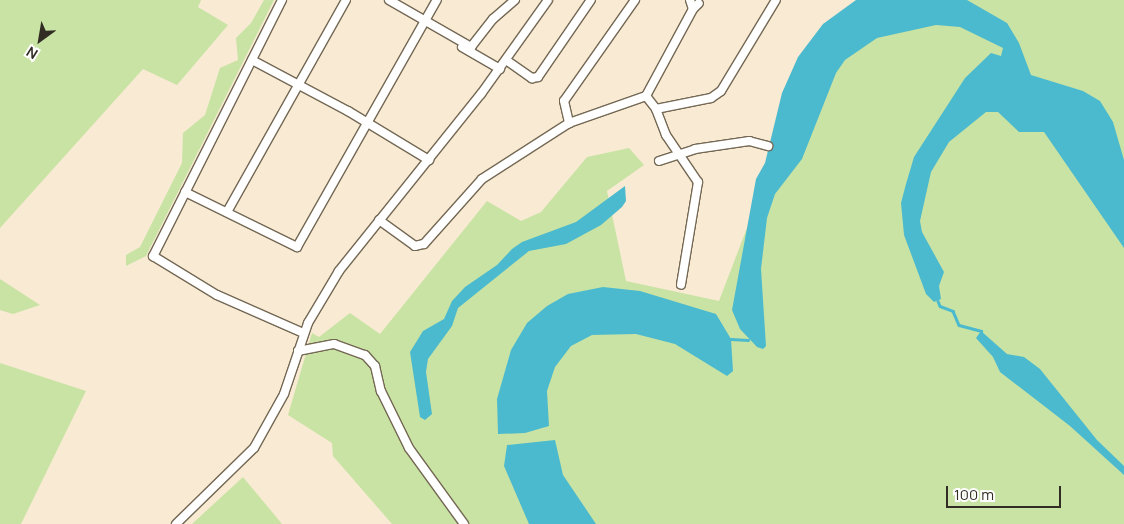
<!DOCTYPE html>
<html>
<head>
<meta charset="utf-8">
<style>
  body { margin:0 }
  #map { position:relative; width:1124px; height:524px; overflow:hidden; background:#f8ead3; font-family:Manrope,sans-serif }
  div>[style] { position:absolute }
  .green>* { inset:0; background:#c9e3a4 }
  .water>* { inset:0; background:#4cbace }
  .stream>* { height:2.5px; margin:-1.25px; padding:0 1.25px; transform-origin:1.25px; border-radius:1.25px; background:#4cbace }
  .roads { filter:drop-shadow(1px 0 #746854) drop-shadow(-1px 0 #746854) drop-shadow(0 1px #746854) drop-shadow(0 -1px #746854) }
  .minor>* { height:8px; margin:-4px; padding:0 4px; transform-origin:4px; border-radius:4px; background:#fff }
  span { translate:-50% -50%; white-space:nowrap; text-align:center; line-height:1.15; -webkit-text-stroke:4px #fff; paint-order:stroke }
  .north { position:absolute; left:15px; top:15px; width:50px; height:50px; -webkit-text-stroke:4px #fff; paint-order:stroke; rotate:212deg; font-size:14px; font-weight:700; line-height:20px; text-align:center; color:#322d24 }
  .north::after { content:''; display:block; margin:auto; width:18px; height:22px; background:#322d24; clip-path:polygon(50% 0,100% 100%,50% 72%,0 100%) }
  .scale { position:absolute; left:946px; top:486px; width:115px; height:22px; box-sizing:border-box; border:2px solid #322d24; border-top:0; padding-left:6px; font-size:15px; line-height:18px; white-space:nowrap; color:#322d24; -webkit-text-stroke:4px #fff; paint-order:stroke }
</style>
</head>
<body>
<div id="map">
  <div class="green">
    <div style="clip-path:polygon(0 0,201px 0,198px 7px,228px 25px,177px 85px,143px 69px,0 228px)"></div>
    <div style="clip-path:polygon(264px 0,274px 0,146px 256px,126px 266px,126px 255px,140px 247px,182px 163px,183px 133px,205px 115px,220px 68px,238px 60px,236px 38px,251px 23px)"></div>
    <div style="clip-path:polygon(919px 0,1124px 0,1124px 524px,392px 524px,333px 456px,332px 443px,288px 415px,312px 333px,319px 337px,350px 313px,380px 334px,487px 201px,521px 221px,541px 212px,587px 157px,629px 148px,644px 165px,607px 191px,626px 281px,719px 301px,799px 92px)"></div>
    <div style="clip-path:polygon(0 279px,40px 305px,13px 314px,0 310px)"></div>
    <div style="clip-path:polygon(0 363px,86px 391px,21px 524px,0 524px)"></div>
    <div style="clip-path:polygon(243px 477px,282px 524px,192px 524px)"></div>
  </div>
  <div class="water">
    <div style="clip-path:polygon(967px 0,1007px 23px,1019px 43px,1031px 75px,1083px 91px,1100px 101px,1113px 122px,1124px 160px,1124px 248px,1044px 132px,1019px 132px,998px 112px,986px 112px,949px 142px,931px 172px,920px 221px,922px 232px,944px 272px,939px 286px,941px 299px,934px 302px,926px 294px,904px 235px,901px 203px,906px 184px,914px 157px,965px 78px,991px 53px,1001px 56px,1003px 48px,960px 27px,936px 25px,877px 38px,845px 60px,836px 73px,802px 159px,775px 194px,767px 218px,761px 269px,766px 346px,763px 349px,757px 347px,740px 329px,732px 310px,756px 179px,765px 163px,782px 93px,798px 57px,823px 24px,856px 0)"></div>
    <div style="clip-path:polygon(625px 186px,626px 201px,622px 207px,601px 225px,566px 244px,529px 251px,458px 308px,452px 326px,428px 359px,426px 372px,432px 414px,425px 420px,420px 417px,410px 352px,423px 331px,444px 319px,452px 301px,465px 287px,497px 265px,512px 249px,522px 242px,576px 222px)"></div>
    <div style="clip-path:polygon(603px 287px,640px 291px,716px 314px,731px 339px,733px 371px,727px 376px,675px 344px,636px 334px,592px 335px,571px 346px,555px 367px,547px 391px,549px 426px,525px 433px,498px 434px,497px 399px,511px 350px,527px 323px,547px 306px,568px 294px)"></div>
    <div style="clip-path:polygon(981px 331px,1007px 354px,1024px 357px,1040px 369px,1097px 440px,1124px 466px,1124px 475px,1070px 426px,1000px 372px,993px 357px,976px 338px)"></div>
    <div style="clip-path:polygon(555px 440px,563px 475px,596px 524px,529px 524px,504px 466px,507px 445px)"></div>
  </div>
  <div class="stream">
    <div style="left:938px;top:301px;width:5px;rotate:68deg"></div>
    <div style="left:940px;top:306px;width:14px;rotate:21deg"></div>
    <div style="left:953px;top:311px;width:15px;rotate:67deg"></div>
    <div style="left:959px;top:325px;width:23px;rotate:15deg"></div>
    <div style="left:731px;top:339px;width:17px;rotate:3deg"></div>
  </div>
  <div class="roads">
    <div class="minor">
      <div style="left:282px;top:0;width:287px;rotate:116.7deg"></div>
      <div style="left:153px;top:256px;width:75px;rotate:31.4deg"></div>
      <div style="left:217px;top:295px;width:94px;rotate:23.8deg"></div>
      <div style="left:389px;top:0;width:95px;rotate:29.8deg"></div>
      <div style="left:471px;top:47px;width:36px;rotate:-52deg"></div>
      <div style="left:493px;top:19px;width:29px;rotate:-41deg"></div>
      <div style="left:635px;top:0;width:123px;rotate:125.1deg"></div>
      <div style="left:564px;top:101px;width:23px;rotate:77deg"></div>
      <div style="left:569px;top:123px;width:82px;rotate:-19.3deg"></div>
      <div style="left:690px;top:0;width:9px;rotate:72deg"></div>
      <div style="left:693px;top:9px;width:8px;rotate:-45deg"></div>
      <div style="left:693px;top:9px;width:99px;rotate:118.4deg"></div>
      <div style="left:646px;top:96px;width:16px;rotate:52deg"></div>
      <div style="left:656px;top:109px;width:56px;rotate:-11.3deg"></div>
      <div style="left:711px;top:98px;width:12px;rotate:-35deg"></div>
      <div style="left:721px;top:91px;width:106px;rotate:-58.9deg"></div>
      <div style="left:462px;top:47px;width:44px;rotate:30.1deg"></div>
      <div style="left:252px;top:60px;width:109px;rotate:28deg"></div>
      <div style="left:348px;top:111px;width:95px;rotate:31.2deg"></div>
      <div style="left:506px;top:60px;width:32px;rotate:35deg"></div>
      <div style="left:532px;top:78px;width:6px;rotate:-9deg"></div>
      <div style="left:538px;top:77px;width:93px;rotate:-55.5deg"></div>
      <div style="left:656px;top:109px;width:28px;rotate:69deg"></div>
      <div style="left:666px;top:135px;width:57px;rotate:55.8deg"></div>
      <div style="left:698px;top:182px;width:104px;rotate:99.4deg"></div>
      <div style="left:659px;top:161px;width:38px;rotate:-18deg"></div>
      <div style="left:695px;top:149px;width:55px;rotate:-8.4deg"></div>
      <div style="left:749px;top:141px;width:20px;rotate:15deg"></div>
      <div style="left:185px;top:192px;width:125px;rotate:26.2deg"></div>
      <div style="left:297px;top:247px;width:284px;rotate:-60.5deg"></div>
      <div style="left:227px;top:212px;width:243px;rotate:-60.7deg"></div>
      <div style="left:379px;top:220px;width:44px;rotate:35.8deg"></div>
      <div style="left:415px;top:246px;width:9px;rotate:-13deg"></div>
      <div style="left:424px;top:244px;width:87px;rotate:-48.3deg"></div>
      <div style="left:482px;top:179px;width:103px;rotate:-32.8deg"></div>
      <div style="left:298px;top:351px;width:37px;rotate:-11deg"></div>
      <div style="left:334px;top:344px;width:33px;rotate:20deg"></div>
      <div style="left:365px;top:355px;width:15px;rotate:48deg"></div>
      <div style="left:375px;top:366px;width:26px;rotate:77deg"></div>
      <div style="left:381px;top:391px;width:64px;rotate:63.8deg"></div>
      <div style="left:409px;top:448px;width:94px;rotate:54.1deg"></div>
      <div style="left:176px;top:524px;width:109px;rotate:-44.3deg"></div>
      <div style="left:254px;top:448px;width:62px;rotate:-60.9deg"></div>
      <div style="left:284px;top:394px;width:75px;rotate:-71.3deg"></div>
      <div style="left:308px;top:323px;width:61px;rotate:-59.2deg"></div>
      <div style="left:339px;top:271px;width:227px;rotate:-51.3deg"></div>
      <div style="left:481px;top:94px;width:115px;rotate:-54.5deg"></div>
    </div>
  </div>
  <div class="north">N</div>
  <div class="scale">100 m</div>
</div>
</body>
</html>
